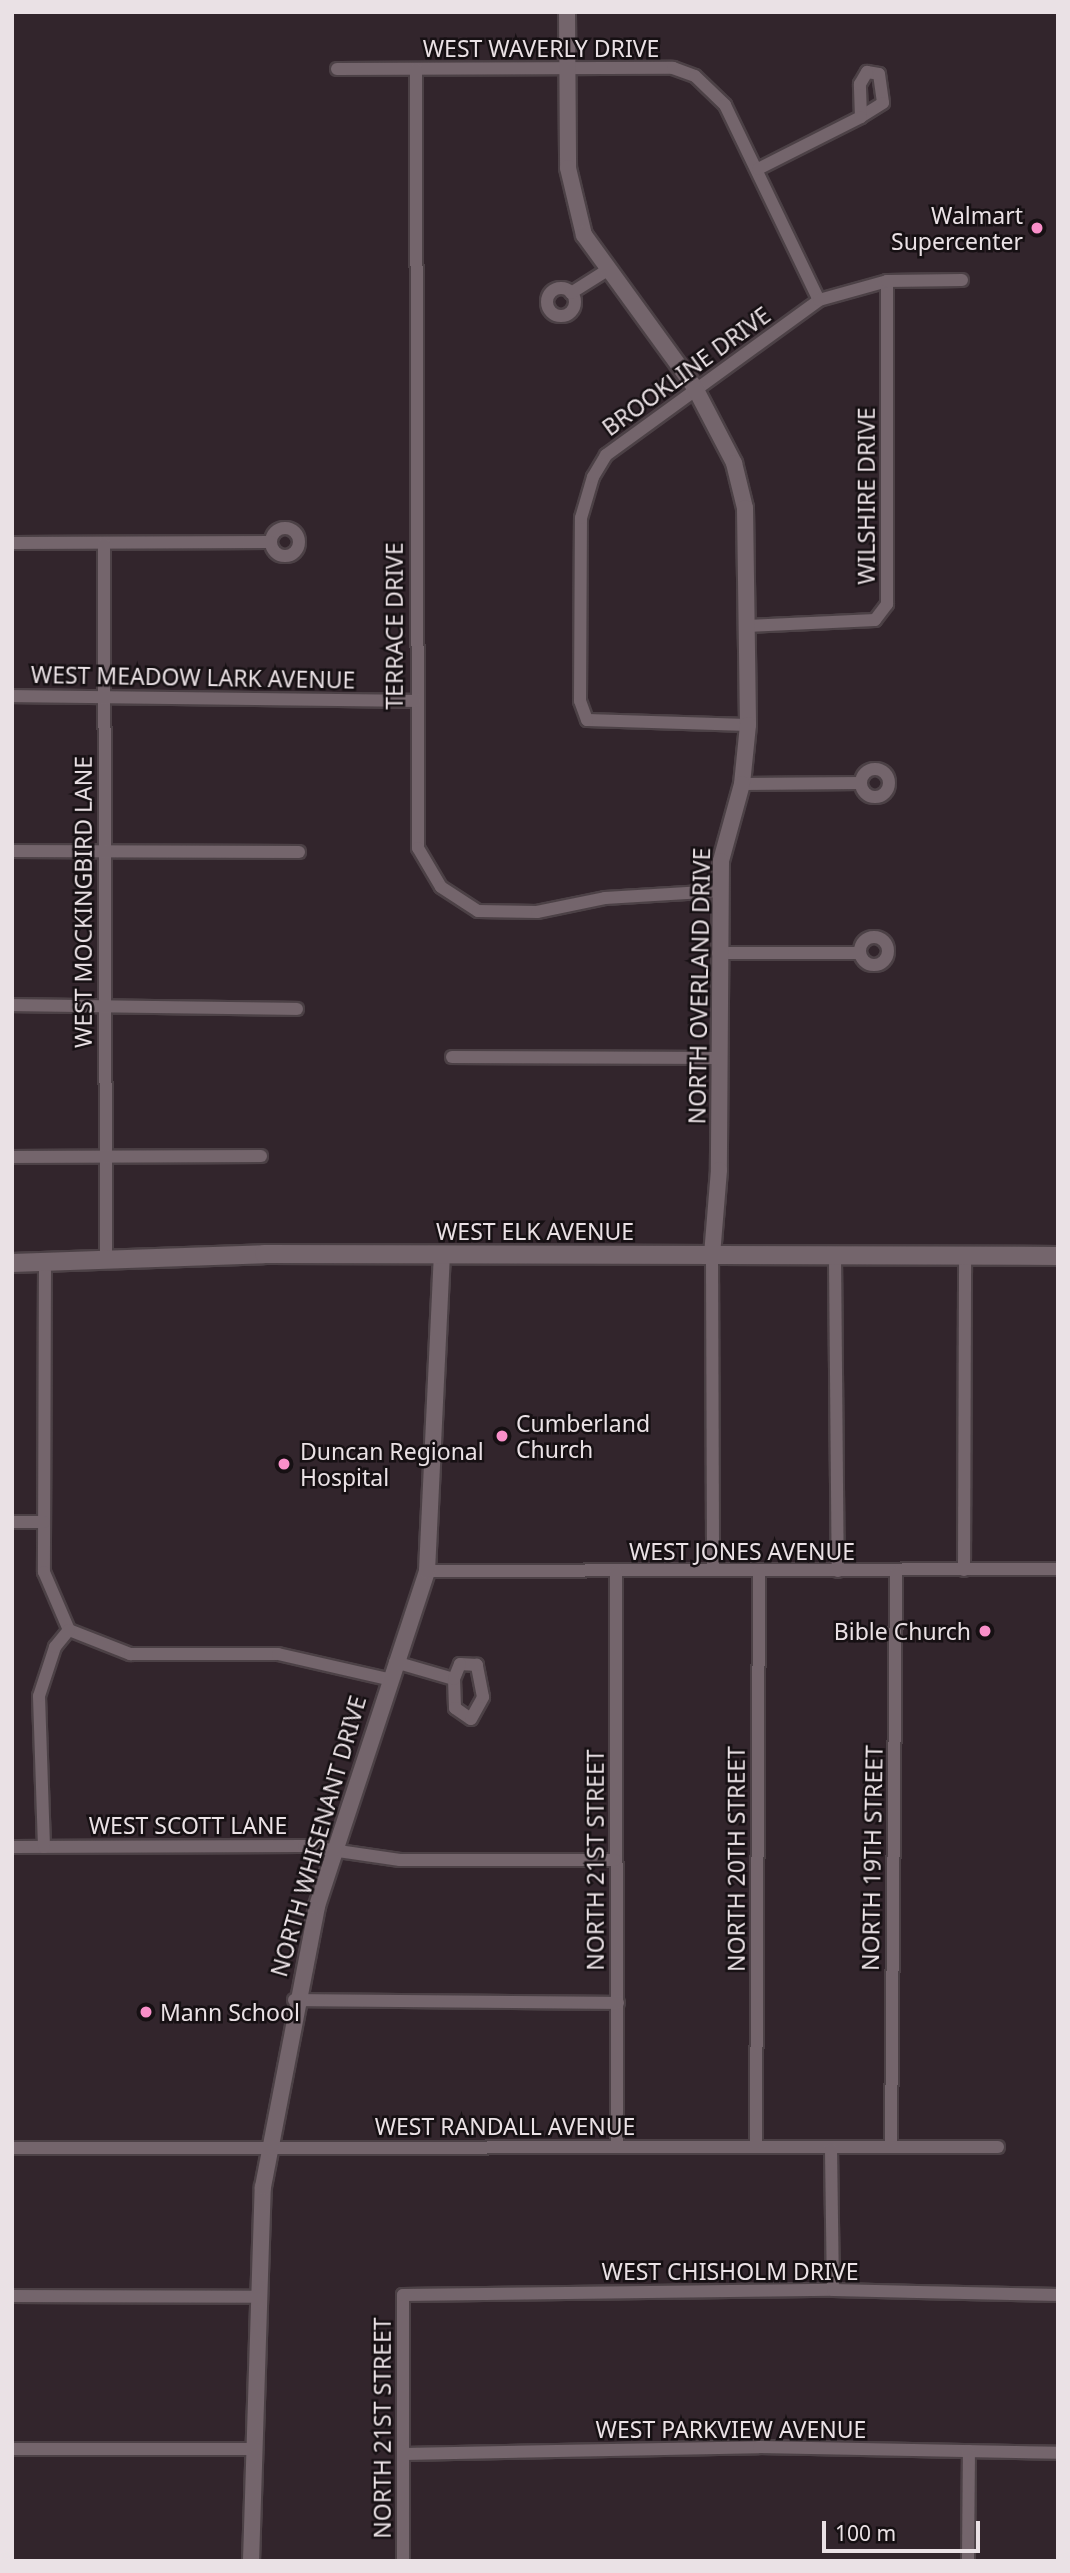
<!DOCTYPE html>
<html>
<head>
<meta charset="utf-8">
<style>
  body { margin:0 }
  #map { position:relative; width:1070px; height:2573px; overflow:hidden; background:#32252c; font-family:"Noto Sans",sans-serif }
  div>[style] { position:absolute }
  .roads { filter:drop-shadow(2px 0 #4c4146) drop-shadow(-2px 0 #4c4146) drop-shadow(0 2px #4c4146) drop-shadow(0 -2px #4c4146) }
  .minor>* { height:12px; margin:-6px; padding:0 6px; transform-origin:6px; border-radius:6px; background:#74656c }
  .minor>.ring { margin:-6px; padding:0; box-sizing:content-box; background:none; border:12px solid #74656c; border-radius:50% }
  .tertiary>* { height:16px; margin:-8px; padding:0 8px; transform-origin:8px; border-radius:8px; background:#74656c }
  .secondary>* { height:18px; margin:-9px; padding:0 9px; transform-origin:9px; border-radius:9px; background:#74656c }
  .dots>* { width:19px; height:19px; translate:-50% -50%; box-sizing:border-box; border:4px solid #161013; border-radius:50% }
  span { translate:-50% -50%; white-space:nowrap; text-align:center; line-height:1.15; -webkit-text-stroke:5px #161013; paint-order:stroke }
  .street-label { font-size:23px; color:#eae1e5 }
  .poi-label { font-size:23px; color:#eae1e5 }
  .right { translate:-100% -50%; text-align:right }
  .left { translate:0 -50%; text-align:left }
  .frame { position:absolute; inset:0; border:14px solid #eae1e5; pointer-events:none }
  .scale { position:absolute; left:822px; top:2521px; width:158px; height:32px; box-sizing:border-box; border:4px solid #eae1e5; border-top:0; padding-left:9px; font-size:21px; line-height:24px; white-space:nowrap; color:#eae1e5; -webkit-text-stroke:5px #161013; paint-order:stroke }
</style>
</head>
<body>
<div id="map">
  <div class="roads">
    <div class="minor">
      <div style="left:337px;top:69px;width:336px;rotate:-0.2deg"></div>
      <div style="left:673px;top:68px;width:23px;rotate:20deg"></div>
      <div style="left:695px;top:76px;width:42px;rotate:44deg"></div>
      <div style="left:725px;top:105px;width:216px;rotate:64.3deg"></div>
      <div style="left:416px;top:69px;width:779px;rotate:89.85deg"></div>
      <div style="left:418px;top:848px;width:45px;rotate:59.5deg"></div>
      <div style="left:441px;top:887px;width:44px;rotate:33deg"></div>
      <div style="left:478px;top:911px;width:59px;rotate:1deg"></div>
      <div style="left:537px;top:912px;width:69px;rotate:-11.6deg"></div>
      <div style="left:605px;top:898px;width:115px;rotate:-3.5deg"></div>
      <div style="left:867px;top:72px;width:12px;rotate:9deg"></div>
      <div style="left:879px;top:74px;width:29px;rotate:82deg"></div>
      <div style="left:883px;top:103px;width:26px;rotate:148deg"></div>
      <div style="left:861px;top:117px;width:33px;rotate:-92deg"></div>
      <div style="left:860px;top:84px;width:14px;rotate:-60deg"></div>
      <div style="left:758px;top:169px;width:115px;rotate:-26.8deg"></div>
      <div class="ring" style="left:547px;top:288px;width:16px;height:16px"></div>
      <div style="left:571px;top:293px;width:41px;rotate:-32.2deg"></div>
      <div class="ring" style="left:271px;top:528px;width:16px;height:16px"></div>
      <div style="left:12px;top:543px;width:259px;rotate:-0.2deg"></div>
      <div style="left:104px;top:544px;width:716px;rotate:89.84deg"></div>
      <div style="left:747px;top:626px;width:128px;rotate:-2.7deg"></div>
      <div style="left:875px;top:620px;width:20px;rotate:-53deg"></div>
      <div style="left:887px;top:604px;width:323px;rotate:-90deg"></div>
      <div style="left:12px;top:696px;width:403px;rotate:0.7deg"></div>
      <div style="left:748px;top:725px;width:161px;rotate:-178.2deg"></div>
      <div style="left:587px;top:720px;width:20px;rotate:-110deg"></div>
      <div style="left:580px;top:701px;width:183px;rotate:-89.7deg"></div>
      <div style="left:581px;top:518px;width:43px;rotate:-73.7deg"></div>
      <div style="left:593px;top:477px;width:26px;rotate:-59deg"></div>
      <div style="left:606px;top:455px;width:263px;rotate:-36deg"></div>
      <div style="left:819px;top:300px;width:71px;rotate:-15.6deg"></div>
      <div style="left:887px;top:281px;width:75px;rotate:-0.8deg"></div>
      <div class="ring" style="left:861px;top:769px;width:16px;height:16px"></div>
      <div style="left:742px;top:784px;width:119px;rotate:-0.5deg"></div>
      <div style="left:12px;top:851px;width:287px;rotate:0.2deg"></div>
      <div class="ring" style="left:860px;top:937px;width:16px;height:16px"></div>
      <div style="left:718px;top:953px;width:141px"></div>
      <div style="left:12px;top:1005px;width:285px;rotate:0.8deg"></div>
      <div style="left:452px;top:1057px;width:266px;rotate:0.2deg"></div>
      <div style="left:12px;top:1157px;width:249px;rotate:-0.2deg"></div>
      <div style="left:712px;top:1256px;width:314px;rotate:89.8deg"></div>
      <div style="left:835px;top:1257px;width:314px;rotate:89.5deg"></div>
      <div style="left:45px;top:1262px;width:310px;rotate:90.2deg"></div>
      <div style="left:44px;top:1572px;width:63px;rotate:66.7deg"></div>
      <div style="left:69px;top:1630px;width:66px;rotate:21.5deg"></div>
      <div style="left:130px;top:1654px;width:148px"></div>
      <div style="left:278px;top:1654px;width:113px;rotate:12.8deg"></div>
      <div style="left:12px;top:1522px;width:32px"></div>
      <div style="left:964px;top:1570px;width:314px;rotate:-89.8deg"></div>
      <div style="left:427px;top:1571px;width:631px;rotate:-0.18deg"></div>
      <div style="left:616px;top:1572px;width:575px;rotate:89.9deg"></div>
      <div style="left:395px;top:1662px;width:61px;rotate:16.1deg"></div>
      <div style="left:454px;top:1679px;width:29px;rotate:88deg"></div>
      <div style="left:455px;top:1708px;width:19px;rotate:35deg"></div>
      <div style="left:471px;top:1719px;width:25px;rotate:-61deg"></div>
      <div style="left:483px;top:1697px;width:33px;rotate:-101deg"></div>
      <div style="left:477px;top:1665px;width:17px;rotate:-177deg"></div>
      <div style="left:460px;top:1664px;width:16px;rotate:112deg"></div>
      <div style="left:12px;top:1847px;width:292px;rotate:-0.2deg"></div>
      <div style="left:304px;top:1846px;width:97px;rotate:8.3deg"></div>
      <div style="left:400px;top:1860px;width:215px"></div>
      <div style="left:44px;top:1847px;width:151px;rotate:-91.9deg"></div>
      <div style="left:39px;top:1696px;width:52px;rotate:-71.9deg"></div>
      <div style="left:55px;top:1647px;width:22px;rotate:-51deg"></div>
      <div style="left:294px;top:2000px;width:324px;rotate:0.5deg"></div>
      <div style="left:891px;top:2145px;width:573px;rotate:-89.5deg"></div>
      <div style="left:756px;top:2147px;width:577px;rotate:-89.7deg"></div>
      <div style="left:12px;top:2148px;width:986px;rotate:-0.06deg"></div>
      <div style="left:831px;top:2149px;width:141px;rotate:89.2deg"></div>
      <div style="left:12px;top:2296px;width:244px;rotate:0.2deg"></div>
      <div style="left:12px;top:2449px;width:241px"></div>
      <div style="left:404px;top:2454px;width:355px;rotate:-1.1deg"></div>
      <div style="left:759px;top:2447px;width:299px;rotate:1.1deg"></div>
      <div style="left:403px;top:2561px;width:266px;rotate:-90deg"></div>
      <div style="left:403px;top:2295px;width:430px;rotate:-0.7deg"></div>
      <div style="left:833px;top:2290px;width:225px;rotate:1.3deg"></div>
      <div style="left:968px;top:2561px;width:110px;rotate:-89.5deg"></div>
    </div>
    <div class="tertiary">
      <div style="left:567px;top:12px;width:156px;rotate:89.6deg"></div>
      <div style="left:568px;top:168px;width:69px;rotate:76.6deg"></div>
      <div style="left:584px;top:235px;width:189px;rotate:54deg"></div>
      <div style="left:695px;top:388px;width:85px;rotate:62.5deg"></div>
      <div style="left:734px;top:463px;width:46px;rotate:76.3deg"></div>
      <div style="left:745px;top:508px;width:217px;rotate:89.2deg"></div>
      <div style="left:748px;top:725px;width:59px;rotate:95.8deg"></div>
      <div style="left:742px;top:784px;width:80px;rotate:105.3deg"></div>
      <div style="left:721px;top:861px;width:309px;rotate:90.4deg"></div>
      <div style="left:719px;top:1170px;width:86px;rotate:94.7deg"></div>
      <div style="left:251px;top:2561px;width:374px;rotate:-88.2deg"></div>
      <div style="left:263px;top:2187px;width:286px;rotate:-79.1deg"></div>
      <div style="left:317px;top:1906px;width:353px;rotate:-71.8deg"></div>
      <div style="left:427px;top:1571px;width:316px;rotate:-87.3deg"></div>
    </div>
    <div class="secondary">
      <div style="left:12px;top:1263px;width:252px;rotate:-2deg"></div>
      <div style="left:264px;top:1254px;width:794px;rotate:0.14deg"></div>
    </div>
  </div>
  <div class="dots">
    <div style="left:1037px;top:228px;background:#f98fc9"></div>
    <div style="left:502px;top:1436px;background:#f98fc9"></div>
    <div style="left:284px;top:1464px;background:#f98fc9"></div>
    <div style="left:985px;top:1631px;background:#f98fc9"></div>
    <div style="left:146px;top:2012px;background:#f98fc9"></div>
  </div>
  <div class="street-label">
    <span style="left:541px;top:48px">WEST WAVERLY DRIVE</span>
    <span style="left:686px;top:371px;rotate:-36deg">BROOKLINE DRIVE</span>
    <span style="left:866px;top:496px;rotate:-90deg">WILSHIRE DRIVE</span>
    <span style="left:394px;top:626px;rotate:-90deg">TERRACE DRIVE</span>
    <span style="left:193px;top:677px;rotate:1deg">WEST MEADOW LARK AVENUE</span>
    <span style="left:83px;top:902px;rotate:-90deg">WEST MOCKINGBIRD LANE</span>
    <span style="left:699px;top:986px;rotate:-89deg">NORTH OVERLAND DRIVE</span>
    <span style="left:535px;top:1231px">WEST ELK AVENUE</span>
    <span style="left:742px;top:1551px">WEST JONES AVENUE</span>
    <span style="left:188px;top:1825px">WEST SCOTT LANE</span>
    <span style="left:318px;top:1836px;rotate:-74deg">NORTH WHISENANT DRIVE</span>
    <span style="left:872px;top:1858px;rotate:-89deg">NORTH 19TH STREET</span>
    <span style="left:736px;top:1859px;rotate:-90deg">NORTH 20TH STREET</span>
    <span style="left:595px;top:1860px;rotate:-90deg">NORTH 21ST STREET</span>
    <span style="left:505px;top:2126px">WEST RANDALL AVENUE</span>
    <span style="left:730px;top:2271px">WEST CHISHOLM DRIVE</span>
    <span style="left:382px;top:2428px;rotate:-90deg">NORTH 21ST STREET</span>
    <span style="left:731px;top:2429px">WEST PARKVIEW AVENUE</span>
  </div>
  <div class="poi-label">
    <span class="right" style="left:1023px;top:228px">Walmart<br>Supercenter</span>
    <span class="left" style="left:516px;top:1436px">Cumberland<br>Church</span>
    <span class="left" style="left:300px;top:1464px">Duncan Regional<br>Hospital</span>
    <span class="right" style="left:971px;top:1631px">Bible Church</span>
    <span class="left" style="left:160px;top:2012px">Mann School</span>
  </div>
  <div class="frame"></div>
  <div class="scale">100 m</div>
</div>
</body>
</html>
